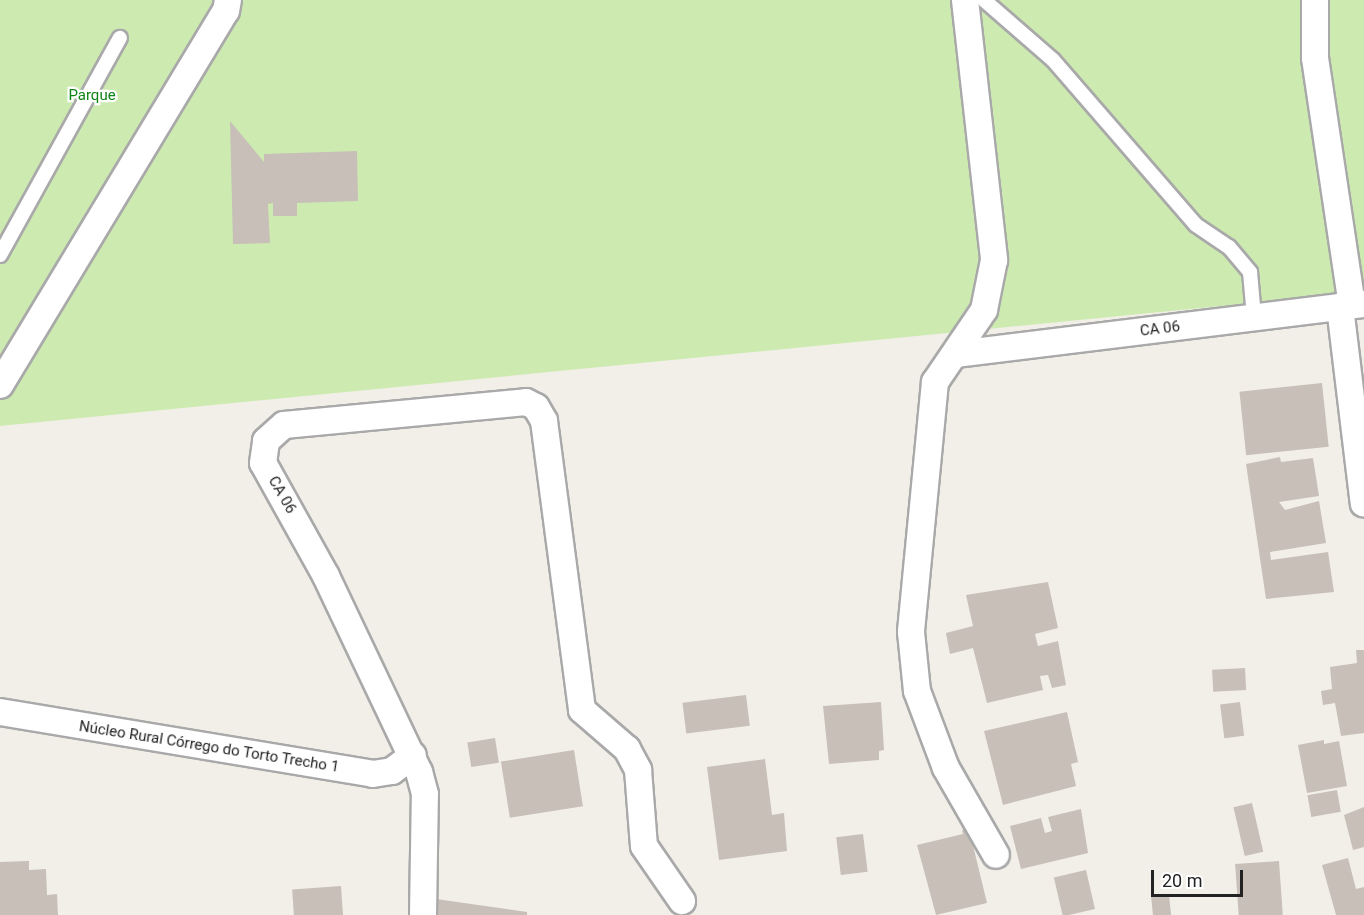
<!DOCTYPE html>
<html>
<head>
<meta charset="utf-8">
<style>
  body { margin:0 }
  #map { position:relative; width:1364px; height:915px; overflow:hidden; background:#f2efe9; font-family:Roboto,sans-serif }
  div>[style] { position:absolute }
  .grass>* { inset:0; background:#cdebb0 }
  .building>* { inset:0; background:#c7bfb8; transform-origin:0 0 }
  .roads { filter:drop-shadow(2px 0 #a9a9a9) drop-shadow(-2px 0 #a9a9a9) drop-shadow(0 2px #a9a9a9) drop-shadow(0 -2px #a9a9a9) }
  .lane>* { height:14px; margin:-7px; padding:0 7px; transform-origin:7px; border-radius:7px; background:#fff }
  .street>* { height:26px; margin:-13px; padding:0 13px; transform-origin:13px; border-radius:13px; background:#fff }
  span { translate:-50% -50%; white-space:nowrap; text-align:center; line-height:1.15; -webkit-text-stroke:4.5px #fff; paint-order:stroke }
  .park-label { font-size:15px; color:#0c8416 }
  .street-label { font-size:15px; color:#222 }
  .scale { position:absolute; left:1151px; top:870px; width:92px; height:27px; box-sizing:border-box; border:3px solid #222; border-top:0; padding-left:8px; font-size:18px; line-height:21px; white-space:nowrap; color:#222; -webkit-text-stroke:4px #fff; paint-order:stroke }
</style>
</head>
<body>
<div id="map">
  <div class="grass">
    <div style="clip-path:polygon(0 0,1364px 0,1364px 292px,0 426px)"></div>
  </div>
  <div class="building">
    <div style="clip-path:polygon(230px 121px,264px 162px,264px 154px,357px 151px,358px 201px,297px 203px,297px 216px,273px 216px,273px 203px,268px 204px,270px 243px,233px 244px)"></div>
    <div style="left:1322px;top:383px;width:64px;height:83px;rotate:84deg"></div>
    <div style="clip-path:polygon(1280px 457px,1281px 462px,1313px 458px,1319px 496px,1279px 502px,1285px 510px,1319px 501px,1326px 543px,1270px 552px,1271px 560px,1328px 552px,1334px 592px,1266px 599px,1246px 464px)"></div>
    <div style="clip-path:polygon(1048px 582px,1058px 628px,1035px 634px,1038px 646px,1058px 641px,1066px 685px,1052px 688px,1048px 675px,1040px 676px,1043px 690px,987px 703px,973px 648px,950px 654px,946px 633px,973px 626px,966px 595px)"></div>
    <div style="clip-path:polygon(1356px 650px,1364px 650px,1364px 733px,1341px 736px,1335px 703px,1323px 705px,1321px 691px,1332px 689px,1330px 667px,1357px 663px)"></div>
    <div style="left:1245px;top:668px;width:22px;height:33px;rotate:87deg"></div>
    <div style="left:746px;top:695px;width:31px;height:64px;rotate:83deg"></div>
    <div style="clip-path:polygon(881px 702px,884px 750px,879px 751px,879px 760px,829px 764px,823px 706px)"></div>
    <div style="left:1240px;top:702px;width:34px;height:20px;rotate:83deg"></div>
    <div style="clip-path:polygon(1067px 712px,1078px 762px,1071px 764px,1076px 786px,1003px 805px,984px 731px)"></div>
    <div style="left:495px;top:738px;width:25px;height:28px;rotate:81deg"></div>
    <div style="clip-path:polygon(1324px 740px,1324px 744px,1339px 741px,1347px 786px,1307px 793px,1298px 745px)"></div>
    <div style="left:574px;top:750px;width:57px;height:74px;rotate:81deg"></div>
    <div style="clip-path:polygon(765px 759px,772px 815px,784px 813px,787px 851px,719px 860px,707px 767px)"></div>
    <div style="left:1337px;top:790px;width:22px;height:30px;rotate:80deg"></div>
    <div style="left:1252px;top:803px;width:50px;height:19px;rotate:77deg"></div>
    <div style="clip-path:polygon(1364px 807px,1364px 847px,1353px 850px,1344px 815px)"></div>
    <div style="clip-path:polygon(1081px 809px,1088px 853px,1021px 869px,1010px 826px,1041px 818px,1045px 833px,1052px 831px,1048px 817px)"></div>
    <div style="clip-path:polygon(969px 829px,987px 903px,936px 915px,917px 845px,963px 834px,962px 830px)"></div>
    <div style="left:863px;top:834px;width:38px;height:27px;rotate:83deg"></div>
    <div style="clip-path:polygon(1348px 858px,1356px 889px,1364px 887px,1364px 915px,1336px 915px,1322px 865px)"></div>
    <div style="clip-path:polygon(29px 861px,29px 870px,46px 869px,47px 895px,57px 894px,58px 915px,0 915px,0 862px)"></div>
    <div style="left:1279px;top:861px;width:54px;height:44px;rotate:86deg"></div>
    <div style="left:1086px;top:870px;width:40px;height:33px;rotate:77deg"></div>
    <div style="left:341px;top:886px;width:29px;height:49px;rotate:86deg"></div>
    <div style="left:1169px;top:895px;width:20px;height:18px;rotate:84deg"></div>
    <div style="clip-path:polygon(436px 899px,527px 912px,527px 915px,434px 915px)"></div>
  </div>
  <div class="roads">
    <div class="lane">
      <div style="left:984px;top:0;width:91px;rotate:41deg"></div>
      <div style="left:1053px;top:60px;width:218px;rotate:49.1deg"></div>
      <div style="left:1196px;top:225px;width:40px;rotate:34deg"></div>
      <div style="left:1229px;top:247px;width:33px;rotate:50deg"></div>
      <div style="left:1250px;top:272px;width:45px;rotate:84.9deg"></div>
      <div style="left:0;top:255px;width:248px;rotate:-61.1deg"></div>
    </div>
    <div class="street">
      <div style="left:965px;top:0;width:262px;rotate:83.6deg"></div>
      <div style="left:994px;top:260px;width:51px;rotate:101.3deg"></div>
      <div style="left:984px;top:310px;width:87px;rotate:124.2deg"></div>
      <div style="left:935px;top:382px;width:251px;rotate:95.5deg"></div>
      <div style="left:911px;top:632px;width:59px;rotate:84.2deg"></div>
      <div style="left:917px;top:691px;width:82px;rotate:69.4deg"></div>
      <div style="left:946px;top:768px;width:100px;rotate:60.1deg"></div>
      <div style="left:1315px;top:0;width:58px;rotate:90deg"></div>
      <div style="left:1315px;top:58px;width:250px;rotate:81.5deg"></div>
      <div style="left:1340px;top:307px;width:198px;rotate:83.1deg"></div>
      <div style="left:956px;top:354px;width:411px;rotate:-7deg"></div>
      <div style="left:0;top:385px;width:437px;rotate:-58.9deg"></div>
      <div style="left:226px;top:11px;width:11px;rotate:-80deg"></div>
      <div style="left:0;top:712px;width:378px;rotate:9.4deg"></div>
      <div style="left:373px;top:774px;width:19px;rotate:-9deg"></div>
      <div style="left:392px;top:771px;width:26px;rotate:-37deg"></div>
      <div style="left:423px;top:915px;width:121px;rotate:-89.1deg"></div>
      <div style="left:425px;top:794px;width:23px;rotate:-105deg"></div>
      <div style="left:419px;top:772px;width:217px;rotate:-115.4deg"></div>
      <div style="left:326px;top:576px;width:129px;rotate:-119.1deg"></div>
      <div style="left:263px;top:463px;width:22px;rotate:-82deg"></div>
      <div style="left:266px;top:441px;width:24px;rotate:-42deg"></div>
      <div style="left:284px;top:425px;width:243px;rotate:-5.4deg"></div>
      <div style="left:526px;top:402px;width:11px;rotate:27deg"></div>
      <div style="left:536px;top:407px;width:16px;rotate:60deg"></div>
      <div style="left:544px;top:421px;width:291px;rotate:82.5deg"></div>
      <div style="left:582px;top:710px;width:60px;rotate:40.9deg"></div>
      <div style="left:627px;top:749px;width:24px;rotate:62deg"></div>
      <div style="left:638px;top:770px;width:76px;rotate:85.5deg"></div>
      <div style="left:644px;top:846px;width:67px;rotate:55.4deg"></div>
    </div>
  </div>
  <div class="park-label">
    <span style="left:92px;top:96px">Parque</span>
  </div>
  <div class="street-label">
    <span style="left:1160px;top:329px;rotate:-7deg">CA 06</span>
    <span style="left:282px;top:495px;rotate:60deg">CA 06</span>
    <span style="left:209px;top:747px;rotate:9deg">Núcleo Rural Córrego do Torto Trecho 1</span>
  </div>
  <div class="scale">20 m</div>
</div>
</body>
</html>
